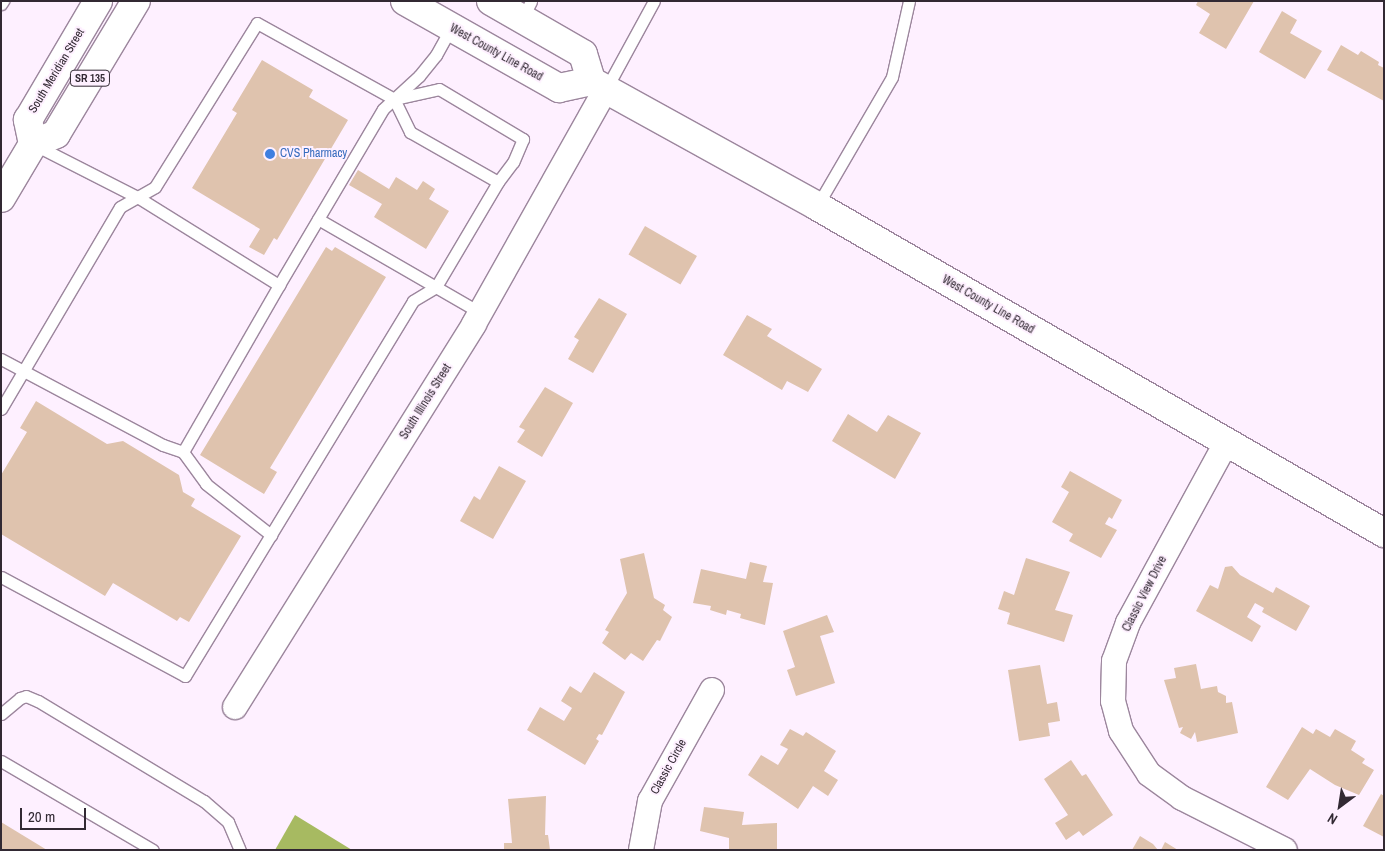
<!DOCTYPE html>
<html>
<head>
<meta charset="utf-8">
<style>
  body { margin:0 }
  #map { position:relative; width:1385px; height:851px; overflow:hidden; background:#fef0ff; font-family:"Archivo Narrow",sans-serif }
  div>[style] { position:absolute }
  .forest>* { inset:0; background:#a7ba61 }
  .building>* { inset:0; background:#dfc3ae; transform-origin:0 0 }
  .roads { filter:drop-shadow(1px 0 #9c869d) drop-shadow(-1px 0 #9c869d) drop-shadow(0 1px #9c869d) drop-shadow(0 -1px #9c869d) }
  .service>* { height:11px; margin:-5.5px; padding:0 5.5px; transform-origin:5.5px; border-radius:5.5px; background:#fff }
  .minor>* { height:24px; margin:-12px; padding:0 12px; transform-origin:12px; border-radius:12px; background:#fff }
  .primary>* { height:28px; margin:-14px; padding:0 14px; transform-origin:14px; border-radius:14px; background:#fff }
  .dots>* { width:14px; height:14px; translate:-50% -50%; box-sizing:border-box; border:2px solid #fef0ff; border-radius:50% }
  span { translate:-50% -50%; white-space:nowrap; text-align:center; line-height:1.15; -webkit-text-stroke:4px #fef0ff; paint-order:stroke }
  .shield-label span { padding:1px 4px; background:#fef0ff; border:1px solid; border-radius:4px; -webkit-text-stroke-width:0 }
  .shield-label { font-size:11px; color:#322933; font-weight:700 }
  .street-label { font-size:12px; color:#322933 }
  .shop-label { font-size:12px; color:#366cbe }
  .left { translate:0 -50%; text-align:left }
  .frame { position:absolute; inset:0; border:2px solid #322933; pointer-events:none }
  .north { position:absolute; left:1315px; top:781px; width:50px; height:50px; -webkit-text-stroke:4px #fef0ff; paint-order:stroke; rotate:211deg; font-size:14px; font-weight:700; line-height:20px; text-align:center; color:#322933 }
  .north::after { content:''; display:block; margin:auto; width:18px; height:22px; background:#322933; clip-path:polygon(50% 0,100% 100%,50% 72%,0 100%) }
  .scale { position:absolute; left:20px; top:808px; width:66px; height:22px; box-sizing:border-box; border:2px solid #322933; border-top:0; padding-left:6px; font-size:15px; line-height:18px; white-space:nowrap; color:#322933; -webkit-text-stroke:4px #fef0ff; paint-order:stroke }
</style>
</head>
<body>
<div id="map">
  <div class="forest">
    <div style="clip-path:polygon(295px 815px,352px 850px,275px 850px)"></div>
  </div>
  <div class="building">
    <div style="clip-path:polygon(1198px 1px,1254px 1px,1226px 49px,1199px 33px,1210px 14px,1196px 5px)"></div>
    <div style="clip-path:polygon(1282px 11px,1297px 20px,1290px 33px,1322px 51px,1305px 79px,1259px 52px)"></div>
    <div style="clip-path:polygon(1341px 45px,1358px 55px,1361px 51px,1379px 62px,1378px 65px,1384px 68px,1384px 101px,1327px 70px)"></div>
    <div style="clip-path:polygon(262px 60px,313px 90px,309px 97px,348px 120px,277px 240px,274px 238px,264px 255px,249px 247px,260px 229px,192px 188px,237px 113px,232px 110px)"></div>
    <div style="clip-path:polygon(358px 170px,389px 189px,396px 177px,417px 190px,423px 181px,435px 189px,429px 199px,449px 211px,426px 249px,374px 217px,382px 204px,349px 185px)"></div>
    <div style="left:645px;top:226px;width:60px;height:33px;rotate:30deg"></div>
    <div style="clip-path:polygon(326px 247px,332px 251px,335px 247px,386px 277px,270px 468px,277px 472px,264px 494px,200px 455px)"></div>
    <div style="clip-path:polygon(599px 298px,627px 314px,593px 373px,568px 359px,579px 340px,574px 337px)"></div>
    <div style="clip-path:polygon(747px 315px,772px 329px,767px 336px,822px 369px,808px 392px,787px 381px,782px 390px,723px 355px)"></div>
    <div style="clip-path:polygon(545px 387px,573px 403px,542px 457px,517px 442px,525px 430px,519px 427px)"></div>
    <div style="clip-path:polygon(36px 401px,107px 444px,123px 441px,179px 475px,183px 492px,195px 499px,191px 506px,241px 536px,189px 622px,180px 617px,177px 621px,113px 583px,105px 596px,1px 534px,1px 475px,27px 432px,20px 428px)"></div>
    <div style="clip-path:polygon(848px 414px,877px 432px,888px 415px,921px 433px,895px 479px,832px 441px)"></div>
    <div style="clip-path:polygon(499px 466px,526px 481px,493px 539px,460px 521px,474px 496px,480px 500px)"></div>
    <div style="clip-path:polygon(1070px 471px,1122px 500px,1112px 519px,1109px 517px,1105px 524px,1117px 530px,1101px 558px,1069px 541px,1073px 534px,1052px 522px,1069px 492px,1061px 487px)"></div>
    <div style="clip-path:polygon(644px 553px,654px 598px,665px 605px,663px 610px,672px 617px,660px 641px,657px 640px,643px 661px,631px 653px,625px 660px,602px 643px,609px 632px,605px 630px,627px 593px,620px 559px)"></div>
    <div style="clip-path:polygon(1026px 558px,1070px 572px,1055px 610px,1073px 615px,1064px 642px,1007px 624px,1010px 613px,998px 609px,1004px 591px,1014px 595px)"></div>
    <div style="clip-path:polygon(750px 562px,767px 566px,763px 582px,773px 583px,765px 625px,740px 618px,741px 614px,727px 610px,726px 615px,710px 610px,711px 606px,693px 603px,701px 569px,746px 579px)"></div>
    <div style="clip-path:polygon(1232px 566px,1240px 575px,1273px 593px,1276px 587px,1310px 606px,1296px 631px,1262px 612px,1264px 608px,1255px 603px,1247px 617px,1261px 626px,1252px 642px,1196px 611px,1210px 585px,1218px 589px,1225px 567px)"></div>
    <div style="clip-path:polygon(827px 615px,834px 632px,820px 636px,835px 683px,796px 696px,787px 670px,795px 667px,783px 631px)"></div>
    <div style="clip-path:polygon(1196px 664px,1201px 689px,1217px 686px,1218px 692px,1226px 696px,1226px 703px,1232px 702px,1238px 733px,1197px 742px,1195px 732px,1191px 739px,1180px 733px,1183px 727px,1179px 728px,1164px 680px,1176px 678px,1174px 668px)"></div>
    <div style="clip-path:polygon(1040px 665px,1047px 704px,1057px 702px,1060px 721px,1048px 723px,1050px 736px,1019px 741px,1008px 670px)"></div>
    <div style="clip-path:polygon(594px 672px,625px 692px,602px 735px,599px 734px,596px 739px,599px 741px,585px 765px,527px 730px,540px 707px,564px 721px,572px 708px,561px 701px,570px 686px,581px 693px)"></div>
    <div style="clip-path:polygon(1302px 727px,1313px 734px,1316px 729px,1330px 737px,1335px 729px,1356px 741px,1351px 750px,1365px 759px,1362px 763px,1374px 770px,1359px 795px,1335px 785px,1310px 769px,1288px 800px,1266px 787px)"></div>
    <div style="clip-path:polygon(790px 729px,803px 736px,806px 732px,836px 751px,824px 771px,838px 780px,828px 796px,813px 786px,798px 809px,748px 775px,761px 755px,778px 765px,788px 749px,780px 745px)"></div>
    <div style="clip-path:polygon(1071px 760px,1082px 776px,1086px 774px,1113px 815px,1083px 836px,1079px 831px,1066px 840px,1055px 823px,1068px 815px,1044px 779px)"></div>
    <div style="clip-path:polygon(1381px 794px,1384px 796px,1384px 837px,1363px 826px)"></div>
    <div style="clip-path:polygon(546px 796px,545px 835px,548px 835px,550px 850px,504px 850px,504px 843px,512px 843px,508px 799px)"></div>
    <div style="clip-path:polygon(704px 807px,744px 812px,742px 825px,777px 823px,777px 850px,729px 850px,729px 838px,700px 831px)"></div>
    <div style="clip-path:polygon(1px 822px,47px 850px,1px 850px)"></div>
    <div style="clip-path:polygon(1140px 836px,1153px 844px,1158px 850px,1132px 850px)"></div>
    <div style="clip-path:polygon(1165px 842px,1178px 850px,1161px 850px)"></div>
  </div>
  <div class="roads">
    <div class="service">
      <div style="left:1px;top:4px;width:4px;rotate:-56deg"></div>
      <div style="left:522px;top:19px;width:20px;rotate:-63deg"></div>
      <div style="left:606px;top:89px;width:100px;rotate:-61.4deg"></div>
      <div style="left:395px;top:99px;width:45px;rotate:-12.8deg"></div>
      <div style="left:439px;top:89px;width:98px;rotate:30.8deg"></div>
      <div style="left:523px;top:139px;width:25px;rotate:113deg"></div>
      <div style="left:513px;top:162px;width:25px;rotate:127deg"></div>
      <div style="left:37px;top:146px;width:114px;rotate:27deg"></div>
      <div style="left:139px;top:198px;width:165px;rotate:31.9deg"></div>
      <div style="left:279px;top:285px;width:204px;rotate:-59.4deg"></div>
      <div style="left:383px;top:109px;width:49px;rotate:-42.5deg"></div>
      <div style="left:419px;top:76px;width:27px;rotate:-51deg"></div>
      <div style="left:436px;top:55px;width:31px;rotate:-61deg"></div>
      <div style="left:817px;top:206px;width:149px;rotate:-59.8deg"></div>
      <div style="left:892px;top:77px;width:78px;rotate:-77.4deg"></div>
      <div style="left:318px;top:219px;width:188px;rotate:30deg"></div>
      <div style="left:1px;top:359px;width:183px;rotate:28deg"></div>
      <div style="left:163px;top:445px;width:21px;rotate:19deg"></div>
      <div style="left:183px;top:452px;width:193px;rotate:-60.1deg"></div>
      <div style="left:1px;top:409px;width:234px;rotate:-59.5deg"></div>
      <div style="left:120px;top:207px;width:40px;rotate:-29.7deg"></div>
      <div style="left:155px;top:187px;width:193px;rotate:-58.1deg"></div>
      <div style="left:257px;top:23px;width:157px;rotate:29deg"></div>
      <div style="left:394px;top:99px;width:37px;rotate:64deg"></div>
      <div style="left:410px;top:132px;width:101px;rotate:29.6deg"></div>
      <div style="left:498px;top:182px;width:122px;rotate:120.6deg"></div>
      <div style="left:436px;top:287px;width:27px;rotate:149deg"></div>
      <div style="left:413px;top:301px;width:439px;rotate:121.3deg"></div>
      <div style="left:185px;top:676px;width:209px;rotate:-151.7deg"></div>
      <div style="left:183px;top:452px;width:39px;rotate:54deg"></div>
      <div style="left:206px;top:484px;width:83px;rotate:38.1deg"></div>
      <div style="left:1px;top:714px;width:25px;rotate:-40deg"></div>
      <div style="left:20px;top:698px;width:6px;rotate:-18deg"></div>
      <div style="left:26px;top:696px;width:13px;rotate:23deg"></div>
      <div style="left:38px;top:701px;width:194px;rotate:31.1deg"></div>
      <div style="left:204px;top:801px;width:32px;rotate:41deg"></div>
      <div style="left:228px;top:822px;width:30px;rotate:67deg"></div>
      <div style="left:1px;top:761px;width:176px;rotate:30.4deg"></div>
    </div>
    <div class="minor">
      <div style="left:1226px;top:443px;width:205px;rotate:118.6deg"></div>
      <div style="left:1128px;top:623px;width:40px;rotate:110.2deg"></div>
      <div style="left:1114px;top:661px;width:40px;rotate:91.4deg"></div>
      <div style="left:1113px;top:701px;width:31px;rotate:75deg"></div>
      <div style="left:1121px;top:731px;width:51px;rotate:56.9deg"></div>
      <div style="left:1149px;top:774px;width:41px;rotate:36deg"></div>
      <div style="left:1182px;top:798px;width:115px;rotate:26.8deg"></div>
      <div style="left:235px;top:707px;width:451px;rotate:-58deg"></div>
      <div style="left:474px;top:324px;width:270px;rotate:-60.7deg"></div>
      <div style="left:641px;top:850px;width:50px;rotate:-79.6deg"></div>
      <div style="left:650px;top:801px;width:127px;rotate:-60.8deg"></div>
    </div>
    <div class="primary">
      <div style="left:405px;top:1px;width:177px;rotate:29.5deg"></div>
      <div style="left:559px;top:88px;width:33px;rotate:-12deg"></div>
      <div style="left:591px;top:81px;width:258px;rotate:28.9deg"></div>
      <div style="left:817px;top:206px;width:655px;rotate:29.97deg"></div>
      <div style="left:491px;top:1px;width:106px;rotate:29.9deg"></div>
      <div style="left:583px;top:54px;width:28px;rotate:73deg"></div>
      <div style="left:33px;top:144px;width:25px;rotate:-102deg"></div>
      <div style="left:28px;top:120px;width:138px;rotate:-59.5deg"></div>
      <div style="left:1px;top:198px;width:63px;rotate:-59.3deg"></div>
      <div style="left:33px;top:144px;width:25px;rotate:-23deg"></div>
      <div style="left:56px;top:134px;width:155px;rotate:-59deg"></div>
    </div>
  </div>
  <div class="dots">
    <div style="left:270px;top:154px;background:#3f7fe0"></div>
  </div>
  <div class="shield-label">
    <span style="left:90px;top:78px">SR 135</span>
  </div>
  <div class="street-label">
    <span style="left:496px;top:53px;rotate:29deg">West County Line Road</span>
    <span style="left:57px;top:71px;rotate:-59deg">South Meridian Street</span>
    <span style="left:988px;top:305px;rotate:30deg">West County Line Road</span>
    <span style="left:426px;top:402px;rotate:-58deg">South Illinois Street</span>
    <span style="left:1145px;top:594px;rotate:-63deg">Classic View Drive</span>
    <span style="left:669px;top:767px;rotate:-61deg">Classic Circle</span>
  </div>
  <div class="shop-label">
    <span class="left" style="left:280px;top:154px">CVS Pharmacy</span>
  </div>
  <div class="frame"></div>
  <div class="north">N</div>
  <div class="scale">20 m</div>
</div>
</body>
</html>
